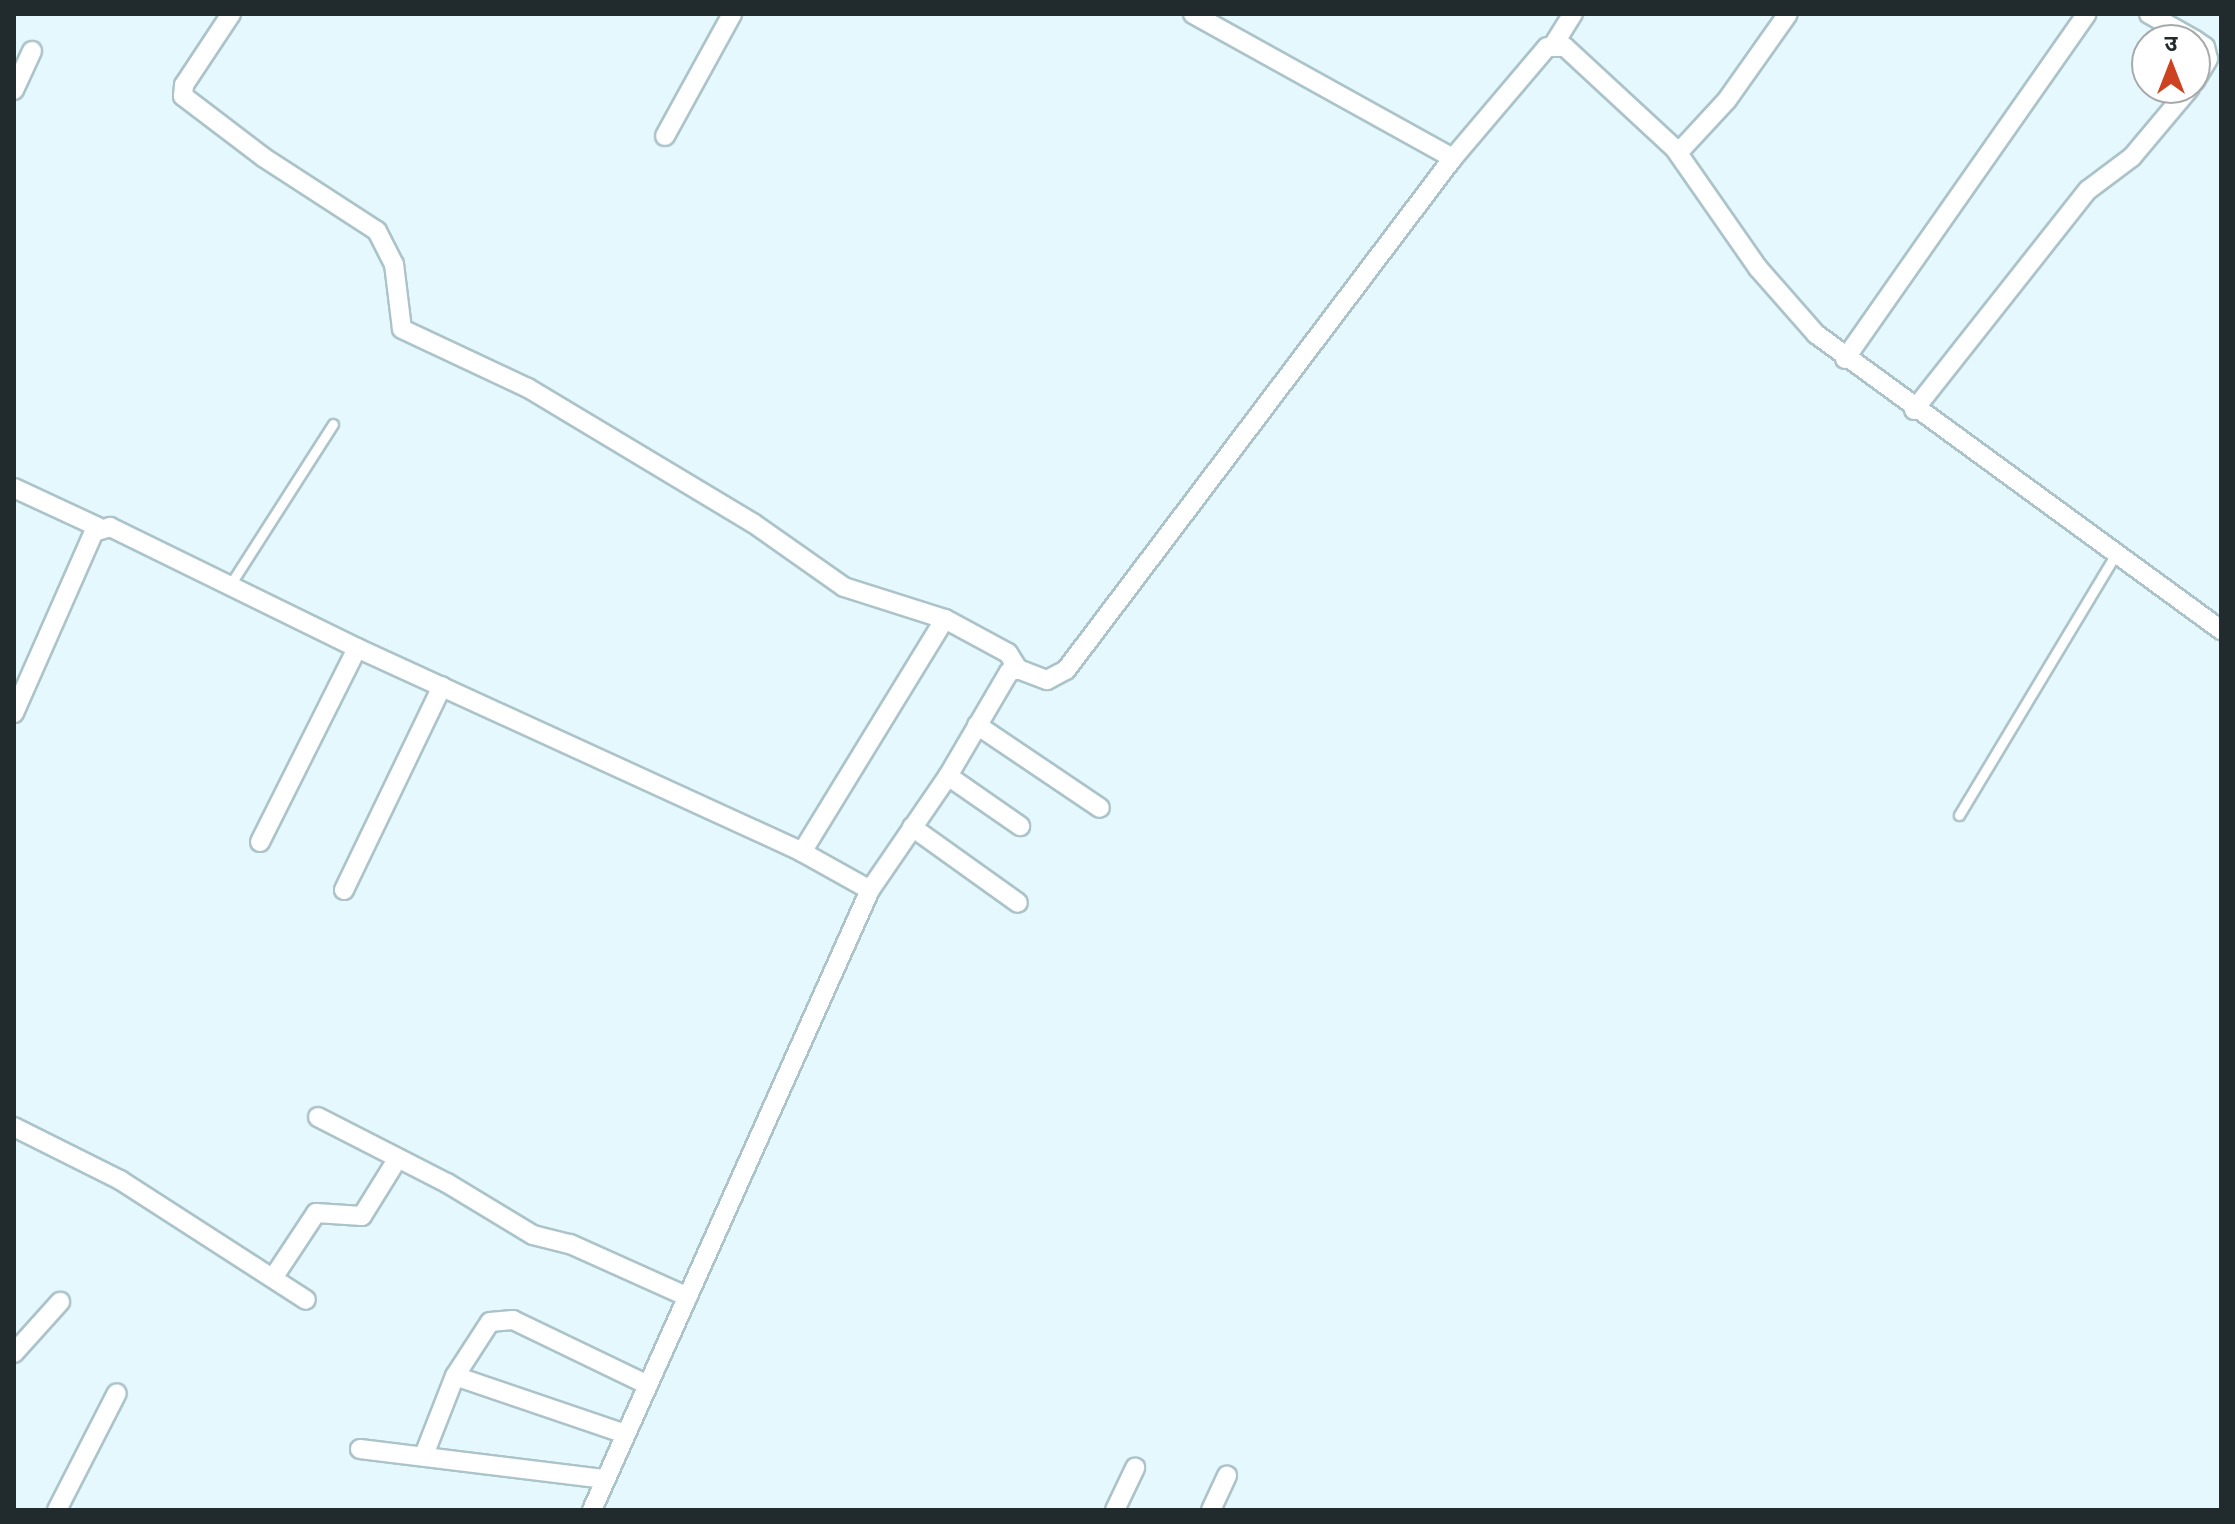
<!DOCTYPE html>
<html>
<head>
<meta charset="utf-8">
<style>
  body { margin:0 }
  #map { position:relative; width:2235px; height:1524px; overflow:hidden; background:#e4f8fd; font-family:"Noto Sans","Noto Sans Devanagari",sans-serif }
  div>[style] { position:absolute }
  .roads { filter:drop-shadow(2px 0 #abc3c9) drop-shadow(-2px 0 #abc3c9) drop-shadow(0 2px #abc3c9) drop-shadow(0 -2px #abc3c9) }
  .service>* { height:9px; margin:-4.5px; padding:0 4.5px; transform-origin:4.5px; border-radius:4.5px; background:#fff }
  .minor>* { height:18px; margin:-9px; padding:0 9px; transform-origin:9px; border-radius:9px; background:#fff }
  span { translate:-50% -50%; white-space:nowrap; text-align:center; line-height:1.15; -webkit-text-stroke:8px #fff; paint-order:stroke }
  .frame { position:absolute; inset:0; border:16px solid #212a2c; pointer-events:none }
  .north { position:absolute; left:2131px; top:24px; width:80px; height:80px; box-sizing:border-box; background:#fff; border:2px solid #a6aaab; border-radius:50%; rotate:0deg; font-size:22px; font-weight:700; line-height:32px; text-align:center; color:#212a2c }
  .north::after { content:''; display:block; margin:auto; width:28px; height:36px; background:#cd4322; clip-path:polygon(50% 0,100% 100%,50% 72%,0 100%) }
</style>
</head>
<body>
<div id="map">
  <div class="roads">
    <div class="service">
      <div style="left:230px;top:585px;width:191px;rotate:-57.4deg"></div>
      <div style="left:1959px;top:815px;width:301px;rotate:-59deg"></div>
    </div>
    <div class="minor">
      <div style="left:231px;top:14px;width:85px;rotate:123.5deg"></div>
      <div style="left:184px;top:85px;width:11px;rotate:95deg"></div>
      <div style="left:183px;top:96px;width:101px;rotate:37.3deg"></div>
      <div style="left:263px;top:157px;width:136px;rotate:33deg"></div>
      <div style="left:377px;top:231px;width:37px;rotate:63deg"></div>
      <div style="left:394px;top:264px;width:65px;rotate:83deg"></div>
      <div style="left:402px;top:329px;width:139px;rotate:25.1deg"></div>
      <div style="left:528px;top:388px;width:262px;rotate:31deg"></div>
      <div style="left:753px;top:523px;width:111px;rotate:35.1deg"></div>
      <div style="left:844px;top:587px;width:106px;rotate:17.6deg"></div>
      <div style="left:945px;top:619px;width:72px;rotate:28.4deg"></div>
      <div style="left:1008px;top:653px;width:19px;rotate:58deg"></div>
      <div style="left:1193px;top:14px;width:297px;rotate:29deg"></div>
      <div style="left:2149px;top:14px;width:53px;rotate:29.5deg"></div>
      <div style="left:2195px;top:40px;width:12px;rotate:35deg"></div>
      <div style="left:2205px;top:47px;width:12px;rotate:76deg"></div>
      <div style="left:2208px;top:59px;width:26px;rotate:121deg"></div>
      <div style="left:1554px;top:44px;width:36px;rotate:-58deg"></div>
      <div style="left:14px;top:90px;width:43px;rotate:-65.2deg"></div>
      <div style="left:665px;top:136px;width:139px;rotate:-61.2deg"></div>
      <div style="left:1678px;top:153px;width:72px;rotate:-47.2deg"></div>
      <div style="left:1727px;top:100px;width:105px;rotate:-54.7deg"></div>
      <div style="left:1845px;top:359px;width:421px;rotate:-55deg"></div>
      <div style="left:1914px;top:410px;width:280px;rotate:-51.7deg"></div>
      <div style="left:2088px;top:190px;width:55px;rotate:-36.9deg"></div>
      <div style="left:2132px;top:157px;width:90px;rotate:-50deg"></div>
      <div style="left:14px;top:488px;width:93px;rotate:24.9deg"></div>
      <div style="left:14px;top:713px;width:198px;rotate:-66.2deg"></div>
      <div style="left:94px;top:532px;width:17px;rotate:-17deg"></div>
      <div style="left:110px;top:527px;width:275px;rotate:26.1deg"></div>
      <div style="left:357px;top:648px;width:490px;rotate:24.6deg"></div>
      <div style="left:802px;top:852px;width:78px;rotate:29.2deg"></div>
      <div style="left:977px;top:725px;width:148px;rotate:34deg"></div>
      <div style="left:948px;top:776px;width:88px;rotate:34.8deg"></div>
      <div style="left:912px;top:827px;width:130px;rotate:35.6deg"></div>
      <div style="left:260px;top:842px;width:217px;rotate:-63.4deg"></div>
      <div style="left:802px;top:852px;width:273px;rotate:-58.5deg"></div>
      <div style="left:344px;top:890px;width:226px;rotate:-64.3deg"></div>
      <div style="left:318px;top:1117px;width:145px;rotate:27.1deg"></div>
      <div style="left:447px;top:1183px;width:100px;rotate:31.2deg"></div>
      <div style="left:533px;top:1235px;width:38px;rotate:14deg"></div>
      <div style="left:570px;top:1244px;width:129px;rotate:24.2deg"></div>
      <div style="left:14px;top:1127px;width:119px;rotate:26.6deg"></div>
      <div style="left:120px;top:1180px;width:221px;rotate:32.8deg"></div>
      <div style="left:273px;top:1278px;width:78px;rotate:-56.5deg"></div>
      <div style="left:316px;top:1213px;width:46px;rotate:3.7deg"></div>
      <div style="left:362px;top:1216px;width:68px;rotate:-58.2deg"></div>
      <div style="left:14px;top:1353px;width:69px;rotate:-48deg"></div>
      <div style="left:455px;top:1376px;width:180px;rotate:18.8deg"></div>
      <div style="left:360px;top:1449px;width:245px;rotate:7deg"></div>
      <div style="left:424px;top:1455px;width:85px;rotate:-68.6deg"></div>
      <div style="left:455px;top:1376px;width:64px;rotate:-57.1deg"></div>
      <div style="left:490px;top:1322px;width:23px;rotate:-5deg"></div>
      <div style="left:513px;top:1320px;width:150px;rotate:25.7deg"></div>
      <div style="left:57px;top:1510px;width:131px;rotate:-62.9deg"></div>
      <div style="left:592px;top:1510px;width:679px;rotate:-65.85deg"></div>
      <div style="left:870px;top:890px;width:138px;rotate:-55.6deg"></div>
      <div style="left:948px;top:776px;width:121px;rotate:-59.6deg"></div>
      <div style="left:1009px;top:672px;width:9px;rotate:-18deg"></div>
      <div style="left:1018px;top:669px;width:31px;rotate:21deg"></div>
      <div style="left:1047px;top:680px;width:21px;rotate:-28deg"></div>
      <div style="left:1066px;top:670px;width:642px;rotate:-52.92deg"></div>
      <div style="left:1453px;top:158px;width:145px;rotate:-49.7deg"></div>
      <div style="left:1547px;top:47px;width:18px"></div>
      <div style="left:1565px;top:47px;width:150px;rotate:42.8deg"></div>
      <div style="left:1675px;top:149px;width:145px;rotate:55.1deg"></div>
      <div style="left:1758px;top:268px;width:88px;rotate:48.7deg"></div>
      <div style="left:1816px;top:334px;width:502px;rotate:36.16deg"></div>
      <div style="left:1115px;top:1510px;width:47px;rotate:-64.5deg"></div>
      <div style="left:1211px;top:1510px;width:38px;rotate:-65deg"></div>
    </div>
  </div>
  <div class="frame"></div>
  <div class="north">उ</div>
</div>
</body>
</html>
